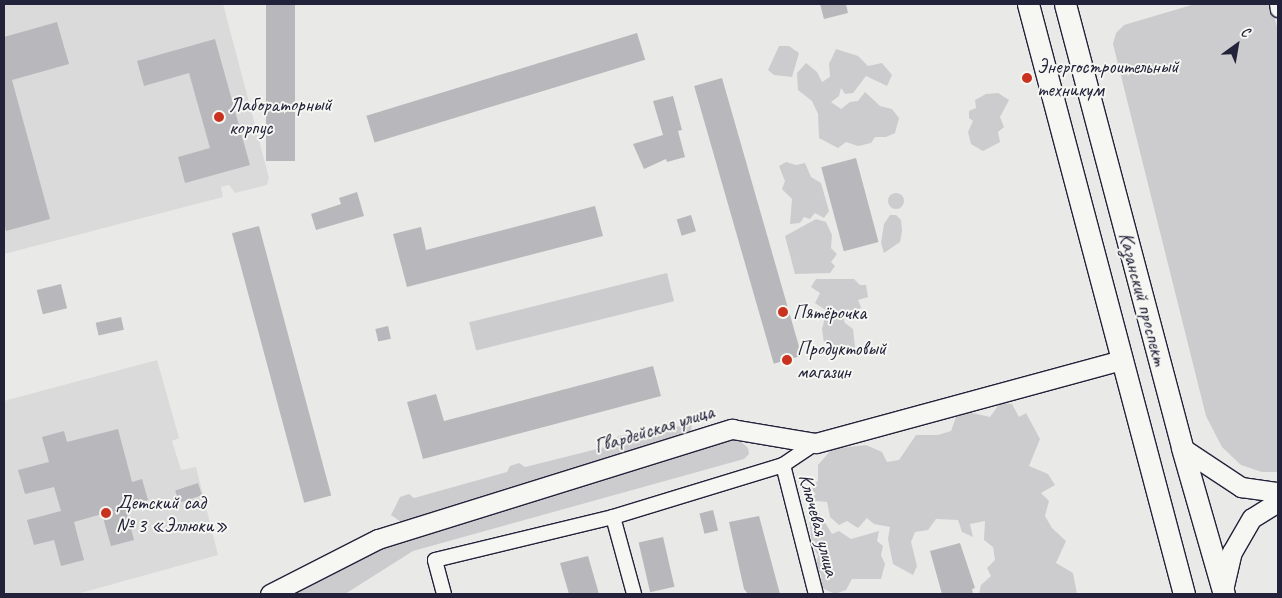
<!DOCTYPE html>
<html>
<head>
<meta charset="utf-8">
<style>
  body { margin:0 }
  #map { position:relative; width:1282px; height:598px; overflow:hidden; background:#e9e9e7; font-family:Caveat,sans-serif }
  div>[style] { position:absolute }
  .built>* { inset:0; background:#dadada }
  .green>* { inset:0; background:#ccccce; transform-origin:0 0 }
  .round { border-radius:50% }
  .building>* { inset:0; background:#b8b8bc; transform-origin:0 0 }
  .roads { filter:drop-shadow(1px 0 #22223b) drop-shadow(-1px 0 #22223b) drop-shadow(0 1px #22223b) drop-shadow(0 -1px #22223b) }
  .street>* { height:14px; margin:-7px; padding:0 7px; transform-origin:7px; border-radius:7px; background:#f6f6f2 }
  .secondary>* { height:19px; margin:-9.5px; padding:0 9.5px; transform-origin:9.5px; border-radius:9.5px; background:#f6f6f2 }
  .primary>* { height:21px; margin:-10.5px; padding:0 10.5px; transform-origin:10.5px; border-radius:10.5px; background:#f6f6f2 }
  .dots>* { width:14px; height:14px; translate:-50% -50%; box-sizing:border-box; border:2px solid #f6f6f2; border-radius:50% }
  span { translate:-50% -50%; white-space:nowrap; text-align:center; line-height:1.15; -webkit-text-stroke:4px #f6f6f2; paint-order:stroke }
  .poi-label { font-size:20px; color:#22223b }
  .left { translate:0 -50%; text-align:left }
  .street-label { font-size:20px; color:#22223b }
  .frame { position:absolute; inset:0; border:5px solid #22223b; pointer-events:none }
  .north { position:absolute; left:1212px; top:20px; width:50px; height:50px; -webkit-text-stroke:4px #f6f6f2; paint-order:stroke; rotate:32deg; font-size:14px; font-weight:700; line-height:20px; text-align:center; color:#22223b }
  .north::after { content:''; display:block; margin:auto; width:18px; height:22px; background:#22223b; clip-path:polygon(50% 0,100% 100%,50% 72%,0 100%) }
</style>
</head>
<body>
<div id="map">
  <div class="built">
    <div style="clip-path:polygon(4px 4px,223px 4px,269px 178px,267px 185px,235px 193px,229px 185px,221px 187px,223px 197px,4px 254px)"></div>
    <div style="clip-path:polygon(157px 360px,179px 438px,172px 441px,181px 470px,196px 467px,218px 555px,77px 594px,4px 594px,4px 401px)"></div>
  </div>
  <div class="green">
    <div style="clip-path:polygon(1195px 4px,1271px 4px,1278px 31px,1278px 472px,1262px 472px,1241px 465px,1222px 447px,1206px 416px,1113px 44px,1116px 33px,1124px 25px)"></div>
    <div style="clip-path:polygon(779px 46px,789px 46px,799px 53px,792px 77px,774px 75px,768px 70px)"></div>
    <div style="clip-path:polygon(836px 49px,858px 56px,868px 66px,882px 63px,892px 75px,887px 86px,866px 76px,853px 93px,845px 94px,841px 88px,839px 96px,831px 102px,841px 109px,850px 102px,858px 101px,865px 92px,880px 106px,892px 109px,899px 118px,895px 133px,886px 137px,875px 137px,871px 143px,858px 146px,846px 142px,838px 148px,819px 138px,818px 114px,812px 101px,798px 90px,797px 73px,806px 63px,817px 72px,822px 82px,830px 77px,829px 64px)"></div>
    <div style="clip-path:polygon(998px 93px,1009px 100px,1000px 117px,1004px 127px,998px 132px,1000px 142px,983px 151px,971px 144px,968px 132px,973px 121px,969px 118px,969px 111px,976px 108px,975px 100px,986px 94px)"></div>
    <div style="clip-path:polygon(786px 162px,796px 165px,805px 163px,811px 177px,821px 183px,829px 211px,824px 218px,815px 213px,810px 219px,804px 217px,800px 223px,790px 224px,792px 199px,782px 189px,785px 181px,779px 166px)"></div>
    <div class="round" style="left:888px;top:193px;width:16px;height:16px"></div>
    <div style="clip-path:polygon(890px 215px,896px 215px,901px 220px,902px 231px,900px 242px,884px 253px,881px 243px,884px 224px)"></div>
    <div style="clip-path:polygon(816px 219px,826px 222px,832px 235px,831px 248px,837px 254px,831px 262px,835px 266px,830px 273px,795px 274px,785px 236px)"></div>
    <div style="left:667px;top:273px;width:29px;height:204px;rotate:76deg"></div>
    <div style="clip-path:polygon(816px 279px,854px 279px,860px 285px,866px 285px,868px 297px,858px 300px,861px 307px,854px 318px,843px 317px,845px 323px,853px 329px,856px 356px,845px 356px,839px 347px,824px 343px,822px 329px,827px 311px,815px 303px,820px 293px,811px 287px)"></div>
    <div style="clip-path:polygon(1000px 403px,1012px 404px,1019px 417px,1026px 413px,1040px 439px,1029px 466px,1048px 474px,1055px 485px,1041px 493px,1049px 501px,1045px 516px,1052px 528px,1066px 541px,1056px 563px,1073px 573px,1077px 594px,979px 594px,981px 585px,991px 576px,987px 568px,995px 560px,993px 547px,984px 540px,985px 521px,970px 524px,973px 537px,962px 532px,958px 520px,936px 519px,928px 530px,915px 532px,911px 542px,917px 566px,913px 575px,893px 564px,888px 539px,890px 527px,874px 524px,867px 518px,858px 528px,847px 521px,839px 525px,830px 517px,827px 502px,807px 500px,816px 494px,810px 488px,818px 481px,818px 465px,832px 449px,866px 445px,882px 452px,887px 462px,899px 460px,916px 435px,938px 435px,951px 431px,956px 417px,968px 412px,990px 417px)"></div>
    <div style="clip-path:polygon(692px 424px,691px 431px,406px 521px,401px 522px,391px 515px,400px 497px,409px 494px,414px 498px,507px 472px,510px 466px,519px 463px,525px 467px,613px 445px,618px 436px)"></div>
    <div style="clip-path:polygon(721px 437px,739px 440px,748px 448px,749px 454px,744px 459px,413px 551px,345px 594px,292px 594px,391px 545px)"></div>
    <div style="clip-path:polygon(808px 511px,818px 511px,832px 534px,839px 531px,851px 539px,879px 531px,877px 541px,883px 546px,881px 555px,885px 564px,881px 579px,852px 579px,846px 590px,835px 594px,822px 588px,821px 574px,815px 568px,818px 556px,812px 544px)"></div>
  </div>
  <div class="building">
    <div style="left:266px;top:4px;width:29px;height:157px"></div>
    <div style="clip-path:polygon(820px 4px,846px 4px,848px 13px,824px 19px)"></div>
    <div style="clip-path:polygon(57px 22px,69px 64px,12px 80px,50px 219px,6px 231px,4px 222px,4px 37px)"></div>
    <div style="left:637px;top:33px;width:28px;height:283px;rotate:73deg"></div>
    <div style="clip-path:polygon(215px 39px,250px 165px,185px 183px,178px 157px,210px 148px,189px 73px,144px 86px,137px 61px)"></div>
    <div style="left:722px;top:78px;width:289px;height:29px;rotate:74deg"></div>
    <div style="clip-path:polygon(673px 96px,682px 130px,678px 131px,685px 157px,667px 162px,666px 159px,644px 169px,633px 144px,663px 135px,653px 101px)"></div>
    <div style="left:856px;top:158px;width:87px;height:36px;rotate:75deg"></div>
    <div style="clip-path:polygon(357px 192px,364px 216px,316px 230px,311px 214px,341px 204px,339px 198px)"></div>
    <div style="clip-path:polygon(595px 206px,603px 236px,407px 287px,393px 234px,421px 227px,426px 250px)"></div>
    <div style="left:691px;top:215px;width:17px;height:15px;rotate:73deg"></div>
    <div style="left:259px;top:226px;width:279px;height:28px;rotate:75deg"></div>
    <div style="left:61px;top:284px;width:25px;height:25px;rotate:76deg"></div>
    <div style="left:121px;top:317px;width:13px;height:26px;rotate:77deg"></div>
    <div style="left:388px;top:326px;width:13px;height:13px;rotate:77deg"></div>
    <div style="clip-path:polygon(653px 366px,661px 396px,423px 459px,407px 402px,436px 394px,444px 421px)"></div>
    <div style="clip-path:polygon(118px 429px,132px 482px,142px 479px,148px 500px,125px 506px,134px 540px,111px 546px,102px 514px,74px 522px,84px 560px,61px 566px,54px 540px,34px 545px,27px 520px,61px 511px,54px 487px,25px 494px,18px 470px,49px 462px,42px 437px,64px 431px,67px 442px)"></div>
    <div style="left:198px;top:483px;width:13px;height:24px;rotate:72deg"></div>
    <div style="left:713px;top:510px;width:21px;height:14px;rotate:76deg"></div>
    <div style="clip-path:polygon(759px 516px,780px 594px,748px 594px,744px 589px,729px 522px)"></div>
    <div style="left:663px;top:537px;width:51px;height:25px;rotate:77deg"></div>
    <div style="clip-path:polygon(960px 543px,975px 588px,972px 589px,973px 594px,942px 594px,930px 551px)"></div>
    <div style="clip-path:polygon(588px 556px,599px 594px,569px 594px,560px 563px)"></div>
  </div>
  <div class="roads">
    <div class="street">
      <div style="left:1277px;top:4px;width:6px;rotate:81deg"></div>
      <div style="left:783px;top:465px;width:133px;rotate:75.7deg"></div>
      <div style="left:613px;top:517px;width:80px;rotate:74.7deg"></div>
      <div style="left:444px;top:594px;width:35px;rotate:-105deg"></div>
      <div style="left:435px;top:560px;width:183px;rotate:-13.6deg"></div>
      <div style="left:613px;top:517px;width:178px;rotate:-17deg"></div>
      <div style="left:783px;top:465px;width:40px;rotate:-34deg"></div>
    </div>
    <div class="secondary">
      <div style="left:1182px;top:448px;width:71px;rotate:33.5deg"></div>
      <div style="left:1241px;top:487px;width:37px;rotate:8deg"></div>
      <div style="left:1223px;top:590px;width:39px;rotate:-77deg"></div>
      <div style="left:1232px;top:552px;width:39px;rotate:-60deg"></div>
      <div style="left:1252px;top:518px;width:31px;rotate:-32deg"></div>
      <div style="left:270px;top:594px;width:121px;rotate:-27deg"></div>
      <div style="left:378px;top:539px;width:371px;rotate:-17.3deg"></div>
      <div style="left:732px;top:429px;width:85px;rotate:9.5deg"></div>
      <div style="left:816px;top:443px;width:317px;rotate:-15.2deg"></div>
    </div>
    <div class="primary">
      <div style="left:1028px;top:4px;width:610px;rotate:75.19deg"></div>
      <div style="left:1065px;top:4px;width:459px;rotate:75.2deg"></div>
      <div style="left:1182px;top:448px;width:152px;rotate:74deg"></div>
    </div>
  </div>
  <div class="dots">
    <div style="left:1027px;top:78px;background:#c8321e"></div>
    <div style="left:219px;top:117px;background:#c8321e"></div>
    <div style="left:783px;top:312px;background:#c8321e"></div>
    <div style="left:787px;top:360px;background:#c8321e"></div>
    <div style="left:106px;top:513px;background:#c8321e"></div>
  </div>
  <div class="poi-label">
    <span class="left" style="left:1037px;top:78px">Энергостроительный<br>техникум</span>
    <span class="left" style="left:229px;top:116px">Лабораторный<br>корпус</span>
    <span class="left" style="left:793px;top:312px">Пятёрочка</span>
    <span class="left" style="left:797px;top:360px">Продуктовый<br>магазин</span>
    <span class="left" style="left:116px;top:514px">Детский сад<br>№ 3 «Эллюки»</span>
  </div>
  <div class="street-label">
    <span style="left:1143px;top:299px;rotate:75deg">Казанский проспект</span>
    <span style="left:654px;top:429px;rotate:-17deg">Гвардейская улица</span>
    <span style="left:819px;top:525px;rotate:75deg">Ключевая улица</span>
  </div>
  <div class="frame"></div>
  <div class="north">С</div>
</div>
</body>
</html>
